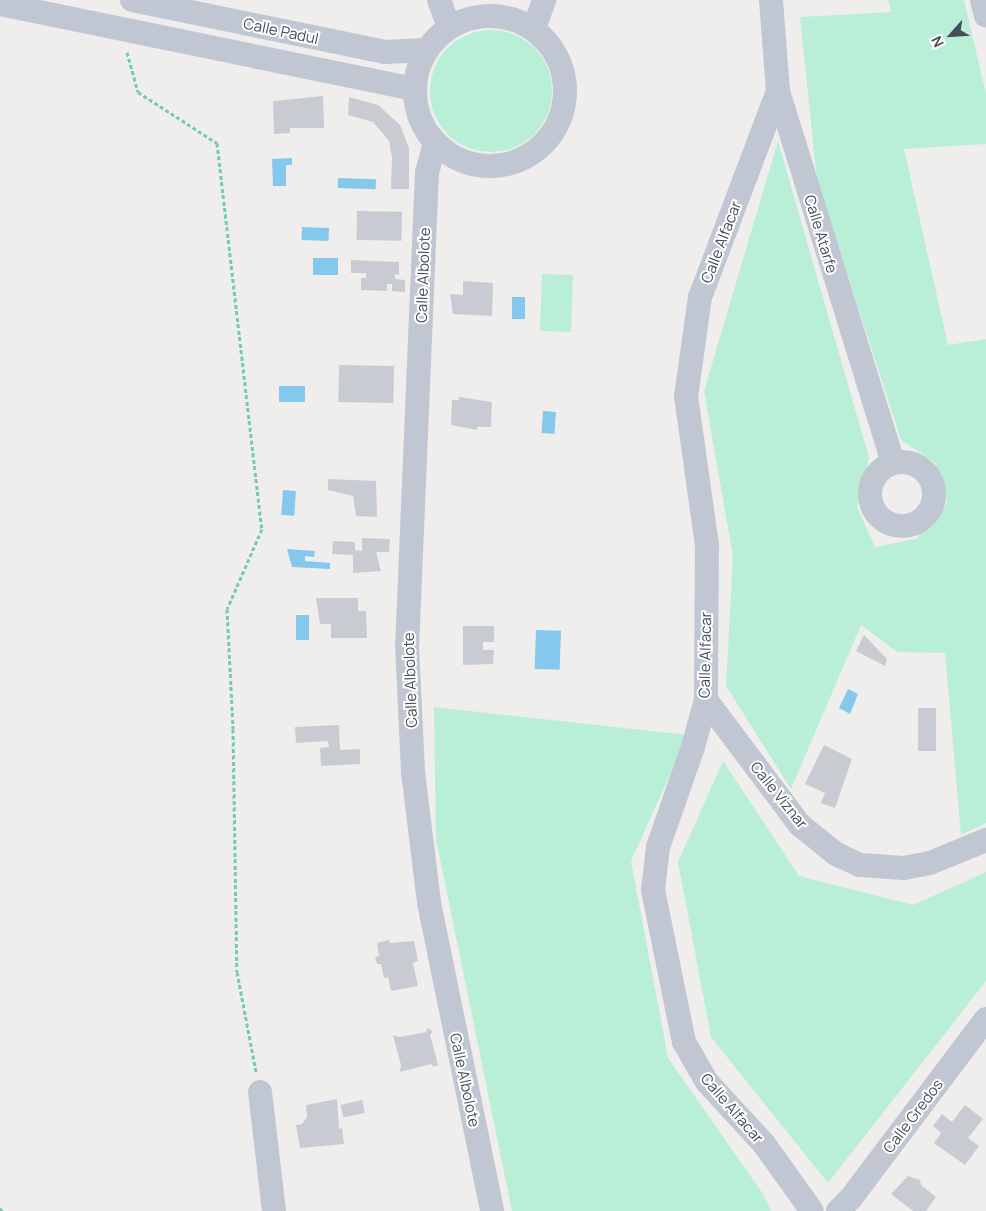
<!DOCTYPE html>
<html>
<head>
<meta charset="utf-8">
<style>
  body { margin:0 }
  #map { position:relative; width:986px; height:1211px; overflow:hidden; background:#f0eded; font-family:Manrope,sans-serif }
  div>[style] { position:absolute }
  .green>* { inset:0; background:#b9efd6; transform-origin:0 0 }
  .round { border-radius:50% }
  .water>* { inset:0; background:#85c8ed; transform-origin:0 0 }
  .building>* { inset:0; background:#c9cbd3; transform-origin:0 0 }
  .path>* { height:3px; margin-top:-1.5px; transform-origin:0; background:repeating-linear-gradient(90deg,#71cdad 0 4px,transparent 0 6.5px) }
  .minor>* { height:24px; margin:-12px; padding:0 12px; transform-origin:12px; border-radius:12px; background:#c0c7d3 }
  .minor>.ring { margin:-12px; padding:0; box-sizing:content-box; background:none; border:24px solid #c0c7d3; border-radius:50% }
  span { translate:-50% -50%; white-space:nowrap; text-align:center; line-height:1.15; -webkit-text-stroke:4px #fff; paint-order:stroke }
  .street-label { font-size:15px; color:#454d5a }
  .north { position:absolute; left:926px; top:10px; width:50px; height:50px; -webkit-text-stroke:4px #fff; paint-order:stroke; rotate:244deg; font-size:14px; font-weight:700; line-height:20px; text-align:center; color:#454d5a }
  .north::after { content:''; display:block; margin:auto; width:18px; height:22px; background:#454d5a; clip-path:polygon(50% 0,100% 100%,50% 72%,0 100%) }
</style>
</head>
<body>
<div id="map">
  <div class="green">
    <div style="clip-path:polygon(888px 0,964px 0,986px 94px,986px 144px,904px 149px,948px 345px,986px 339px,986px 823px,961px 835px,945px 653px,897px 652px,861px 625px,791px 789px,726px 686px,733px 556px,704px 391px,778px 141px,869px 458px,857px 507px,875px 547px,916px 539px,947px 503px,935px 463px,901px 440px,817px 180px,800px 17px,891px 12px)"></div>
    <div class="round" style="left:430px;top:30px;width:122px;height:122px"></div>
    <div style="left:542px;top:274px;width:31px;height:57px;rotate:2deg"></div>
    <div style="clip-path:polygon(434px 707px,688px 735px,631px 861px,668px 1058px,763px 1194px,771px 1211px,512px 1211px,436px 839px)"></div>
    <div style="clip-path:polygon(723px 761px,799px 876px,913px 905px,986px 872px,986px 981px,828px 1183px,711px 1037px,678px 862px)"></div>
  </div>
  <div class="water">
    <div style="clip-path:polygon(292px 158px,292px 165px,286px 165px,286px 186px,273px 186px,272px 159px)"></div>
    <div style="left:338px;top:178px;width:38px;height:10px;rotate:2deg"></div>
    <div style="left:302px;top:227px;width:27px;height:13px;rotate:2deg"></div>
    <div style="left:313px;top:258px;width:25px;height:17px"></div>
    <div style="left:512px;top:297px;width:13px;height:22px"></div>
    <div style="left:305px;top:386px;width:16px;height:26px;rotate:90deg"></div>
    <div style="left:543px;top:411px;width:13px;height:22px;rotate:4deg"></div>
    <div style="left:283px;top:490px;width:13px;height:25px;rotate:4deg"></div>
    <div style="clip-path:polygon(287px 549px,315px 551px,314px 557px,305px 556px,305px 561px,330px 563px,330px 569px,292px 567px)"></div>
    <div style="left:296px;top:615px;width:13px;height:25px"></div>
    <div style="left:536px;top:630px;width:25px;height:39px;rotate:2deg"></div>
    <div style="clip-path:polygon(848px 689px,858px 694px,850px 714px,839px 708px)"></div>
  </div>
  <div class="building">
    <div style="clip-path:polygon(323px 96px,324px 128px,290px 128px,290px 133px,274px 134px,273px 101px)"></div>
    <div style="clip-path:polygon(349px 97px,378px 105px,400px 125px,409px 148px,409px 189px,391px 189px,392px 157px,389px 141px,373px 122px,348px 115px)"></div>
    <div style="left:357px;top:211px;width:45px;height:29px;rotate:1deg"></div>
    <div style="clip-path:polygon(351px 260px,399px 262px,399px 275px,395px 274px,395px 279px,405px 280px,405px 292px,392px 291px,392px 284px,387px 284px,387px 291px,361px 290px,361px 278px,366px 278px,366px 273px,351px 273px)"></div>
    <div style="clip-path:polygon(463px 281px,493px 283px,492px 316px,453px 314px,450px 294px,463px 295px)"></div>
    <div style="left:339px;top:365px;width:55px;height:37px;rotate:1deg"></div>
    <div style="clip-path:polygon(459px 397px,492px 402px,491px 427px,477px 427px,477px 430px,451px 425px,452px 400px,459px 400px)"></div>
    <div style="clip-path:polygon(328px 479px,376px 481px,377px 517px,356px 516px,353px 496px,328px 490px)"></div>
    <div style="clip-path:polygon(362px 538px,390px 539px,389px 552px,376px 552px,381px 571px,353px 573px,353px 555px,332px 554px,333px 541px,355px 542px,355px 550px,362px 551px)"></div>
    <div style="clip-path:polygon(316px 598px,358px 598px,358px 611px,366px 611px,367px 638px,331px 638px,331px 624px,320px 624px)"></div>
    <div style="clip-path:polygon(463px 626px,494px 626px,494px 642px,483px 642px,483px 650px,494px 650px,493px 664px,463px 665px)"></div>
    <div style="clip-path:polygon(864px 635px,887px 659px,885px 666px,856px 651px)"></div>
    <div style="left:918px;top:708px;width:18px;height:43px"></div>
    <div style="clip-path:polygon(339px 725px,340px 750px,360px 749px,360px 764px,321px 766px,320px 748px,329px 747px,328px 741px,296px 743px,295px 727px)"></div>
    <div style="clip-path:polygon(824px 745px,852px 759px,835px 808px,821px 803px,825px 793px,805px 784px)"></div>
    <div style="clip-path:polygon(389px 940px,390px 943px,414px 941px,418px 961px,413px 963px,418px 986px,391px 991px,388px 977px,384px 978px,381px 964px,377px 964px,375px 957px,379px 956px,377px 943px)"></div>
    <div style="clip-path:polygon(427px 1028px,433px 1031px,430px 1035px,438px 1065px,434px 1067px,431px 1064px,400px 1072px,401px 1065px,393px 1035px,400px 1037px,426px 1032px)"></div>
    <div style="clip-path:polygon(337px 1099px,339px 1129px,342px 1128px,344px 1144px,300px 1148px,296px 1125px,302px 1124px,307px 1117px,306px 1105px)"></div>
    <div style="left:362px;top:1100px;width:13px;height:22px;rotate:77deg"></div>
    <div style="clip-path:polygon(965px 1105px,983px 1119px,968px 1138px,979px 1146px,965px 1165px,934px 1143px,941px 1133px,933px 1126px,942px 1114px,952px 1122px)"></div>
    <div style="clip-path:polygon(908px 1176px,920px 1180px,921px 1185px,936px 1197px,926px 1211px,913px 1211px,891px 1194px)"></div>
  </div>
  <div class="path">
    <div style="left:127px;top:52px;width:41px;rotate:74.6deg"></div>
    <div style="left:138px;top:92px;width:94px;rotate:32.8deg"></div>
    <div style="left:217px;top:143px;width:389px;rotate:83.4deg"></div>
    <div style="left:262px;top:529px;width:87px;rotate:113.6deg"></div>
    <div style="left:227px;top:609px;width:120px;rotate:87.1deg"></div>
    <div style="left:233px;top:729px;width:243px;rotate:89.1deg"></div>
    <div style="left:237px;top:972px;width:102px;rotate:79.2deg"></div>
    <div style="left:0;top:1208px;width:4px;rotate:56deg"></div>
  </div>
  <div class="minor">
    <div style="left:132px;top:0;width:258px;rotate:11.6deg"></div>
    <div style="left:385px;top:52px;width:41px;rotate:-2.8deg"></div>
    <div style="left:439px;top:0;width:29px;rotate:70deg"></div>
    <div style="left:771px;top:0;width:91px;rotate:85.6deg"></div>
    <div style="left:778px;top:91px;width:389px;rotate:72.8deg"></div>
    <div style="left:982px;top:0;width:16px;rotate:76deg"></div>
    <div style="left:0;top:4px;width:424px;rotate:11.6deg"></div>
    <div class="ring" style="left:415px;top:16px;width:126px;height:126px"></div>
    <div style="left:534px;top:28px;width:30px;rotate:-70deg"></div>
    <div style="left:778px;top:91px;width:220px;rotate:110.7deg"></div>
    <div style="left:700px;top:297px;width:100px;rotate:98deg"></div>
    <div style="left:686px;top:396px;width:150px;rotate:82deg"></div>
    <div style="left:707px;top:545px;width:155px;rotate:90.4deg"></div>
    <div style="left:706px;top:700px;width:49px;rotate:105.5deg"></div>
    <div style="left:693px;top:747px;width:106px;rotate:109.3deg"></div>
    <div style="left:658px;top:847px;width:43px;rotate:96.6deg"></div>
    <div style="left:653px;top:890px;width:155px;rotate:78.5deg"></div>
    <div style="left:684px;top:1042px;width:46px;rotate:60.1deg"></div>
    <div style="left:707px;top:1082px;width:84px;rotate:47.4deg"></div>
    <div style="left:764px;top:1144px;width:82px;rotate:54.4deg"></div>
    <div style="left:435px;top:143px;width:30px;rotate:105deg"></div>
    <div style="left:427px;top:172px;width:473px;rotate:92.4deg"></div>
    <div style="left:407px;top:645px;width:127px;rotate:87.3deg"></div>
    <div style="left:413px;top:772px;width:132px;rotate:83deg"></div>
    <div style="left:429px;top:903px;width:314px;rotate:78.4deg"></div>
    <div class="ring" style="left:870px;top:462px;width:40px;height:40px"></div>
    <div style="left:706px;top:700px;width:156px;rotate:53.1deg"></div>
    <div style="left:800px;top:825px;width:46px;rotate:38.9deg"></div>
    <div style="left:836px;top:854px;width:26px;rotate:25deg"></div>
    <div style="left:860px;top:865px;width:44px;rotate:3.9deg"></div>
    <div style="left:904px;top:868px;width:26px;rotate:-11deg"></div>
    <div style="left:930px;top:863px;width:61px;rotate:-22.3deg"></div>
    <div style="left:260px;top:1092px;width:120px;rotate:83.3deg"></div>
    <div style="left:838px;top:1211px;width:18px;rotate:-45deg"></div>
    <div style="left:851px;top:1198px;width:224px;rotate:-53deg"></div>
  </div>
  <div class="street-label">
    <span style="left:281px;top:31px;rotate:12deg">Calle Padul</span>
    <span style="left:821px;top:234px;rotate:73deg">Calle Atarfe</span>
    <span style="left:721px;top:242px;rotate:-69deg">Calle Alfacar</span>
    <span style="left:423px;top:275px;rotate:-88deg">Calle Albolote</span>
    <span style="left:705px;top:655px;rotate:-89deg">Calle Alfacar</span>
    <span style="left:410px;top:680px;rotate:-92deg">Calle Albolote</span>
    <span style="left:779px;top:795px;rotate:51deg">Calle Víznar</span>
    <span style="left:465px;top:1080px;rotate:78deg">Calle Albolote</span>
    <span style="left:732px;top:1108px;rotate:49deg">Calle Alfacar</span>
    <span style="left:913px;top:1116px;rotate:-53deg">Calle Gredos</span>
  </div>
  <div class="north">N</div>
</div>
</body>
</html>
